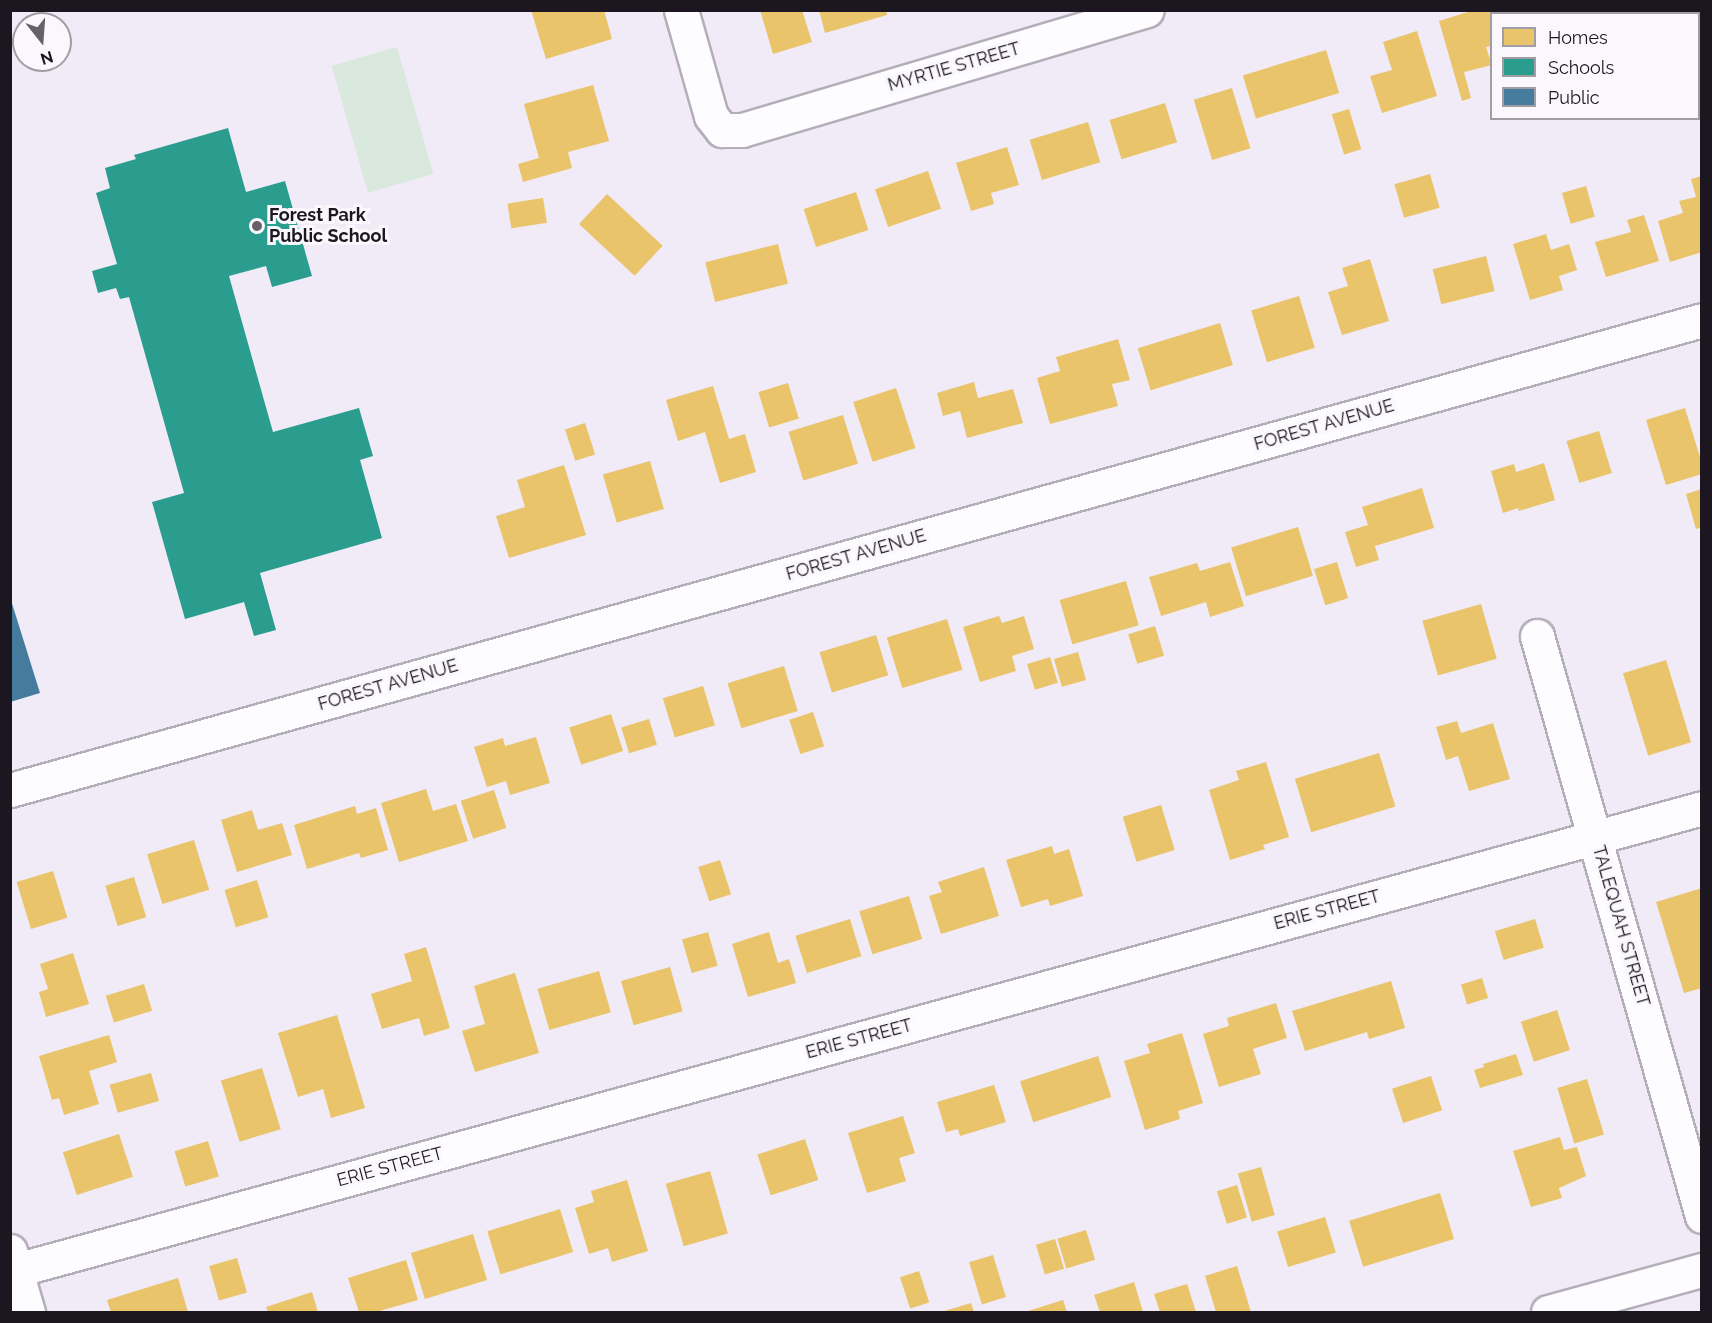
<!DOCTYPE html>
<html>
<head>
<meta charset="utf-8">
<style>
  body { margin:0 }
  #map { position:relative; width:1712px; height:1323px; overflow:hidden; background:#f1eaf7; font-family:Raleway,sans-serif }
  div>[style] { position:absolute }
  .green>* { inset:0; background:#d9e9de; transform-origin:0 0 }
  .homes>* { inset:0; background:#e9c46a; transform-origin:0 0 }
  .schools>* { inset:0; background:#2a9d8f }
  .public>* { inset:0; background:#457b9d }
  .roads { filter:drop-shadow(2px 0 #b4aeb9) drop-shadow(-2px 0 #b4aeb9) drop-shadow(0 2px #b4aeb9) drop-shadow(0 -2px #b4aeb9) }
  .minor>* { height:33px; margin:-16.5px; padding:0 16.5px; transform-origin:16.5px; border-radius:16.5px; background:#fdfcfe }
  .tertiary>* { height:33px; margin:-16.5px; padding:0 16.5px; transform-origin:16.5px; border-radius:16.5px; background:#fdfcfe }
  .dots>* { width:16px; height:16px; translate:-50% -50%; box-sizing:border-box; border:3px solid #faf7fd; border-radius:50% }
  span { translate:-50% -50%; white-space:nowrap; text-align:center; line-height:1.15; -webkit-text-stroke:6px #faf7fd; paint-order:stroke }
  .street-label { font-size:18px; color:#1c1620 }
  .poi-label { font-size:18px; color:#1c1620; font-weight:700 }
  .left { translate:0 -50%; text-align:left }
  .frame { position:absolute; inset:0; border:12px solid #1c1620; pointer-events:none }
  .legend { position:absolute; left:1490px; top:12px; width:210px; height:108px; box-sizing:border-box; background:#faf7fd; border:2px solid #a19da5; margin:0; padding:8px 10px; list-style:none; font-size:18px; color:#1c1620 }
  .legend li { display:flex; align-items:center; gap:12px; height:30px }
  .legend b { width:30px; border:2px solid #a19da5 }
  .north { position:absolute; left:12px; top:12px; width:60px; height:60px; box-sizing:border-box; background:#faf7fd; border:2px solid #a19da5; border-radius:50%; rotate:163deg; font-size:16px; font-weight:700; line-height:24px; text-align:center; color:#1c1620 }
  .north::after { content:''; display:block; margin:auto; width:21px; height:27px; background:#67606b; clip-path:polygon(50% 0,100% 100%,50% 72%,0 100%) }
</style>
</head>
<body>
<div id="map">
  <div class="green">
    <div style="left:397px;top:47px;width:132px;height:68px;rotate:74deg"></div>
  </div>
  <div class="homes">
    <div style="clip-path:polygon(531px 10px,604px 10px,612px 39px,546px 59px)"></div>
    <div style="clip-path:polygon(760px 10px,802px 10px,812px 42px,773px 54px)"></div>
    <div style="clip-path:polygon(819px 10px,886px 10px,887px 15px,825px 33px)"></div>
    <div style="clip-path:polygon(1474px 10px,1502px 10px,1503px 14px,1492px 14px,1492px 46px,1486px 47px,1492px 65px,1464px 72px,1471px 98px,1462px 101px,1439px 21px)"></div>
    <div style="left:1514px;top:10px;width:79px;height:4px"></div>
    <div style="clip-path:polygon(1601px 10px,1635px 10px,1635px 11px,1602px 14px)"></div>
    <div style="clip-path:polygon(1417px 31px,1437px 96px,1382px 113px,1370px 76px,1392px 70px,1383px 42px)"></div>
    <div style="left:1326px;top:50px;width:45px;height:87px;rotate:73deg"></div>
    <div style="clip-path:polygon(593px 85px,609px 141px,568px 152px,572px 168px,523px 182px,518px 164px,539px 158px,524px 104px)"></div>
    <div style="left:1232px;top:88px;width:63px;height:40px;rotate:73deg"></div>
    <div style="left:1165px;top:103px;width:41px;height:58px;rotate:73deg"></div>
    <div style="left:1349px;top:109px;width:42px;height:18px;rotate:73deg"></div>
    <div style="left:1088px;top:122px;width:42px;height:61px;rotate:73deg"></div>
    <div style="clip-path:polygon(1007px 147px,1019px 185px,991px 193px,994px 204px,971px 211px,956px 163px)"></div>
    <div style="left:928px;top:171px;width:40px;height:56px;rotate:71deg"></div>
    <div style="left:1430px;top:174px;width:35px;height:37px;rotate:74deg"></div>
    <div style="clip-path:polygon(1702px 176px,1702px 252px,1670px 262px,1658px 221px,1683px 213px,1679px 201px,1696px 197px,1691px 179px)"></div>
    <div style="left:1586px;top:186px;width:32px;height:25px;rotate:74deg"></div>
    <div style="left:856px;top:192px;width:40px;height:55px;rotate:72deg"></div>
    <div style="left:607px;top:194px;width:76px;height:41px;rotate:43deg"></div>
    <div style="left:543px;top:198px;width:25px;height:36px;rotate:81deg"></div>
    <div style="clip-path:polygon(1644px 215px,1659px 261px,1606px 277px,1595px 242px,1631px 232px,1627px 220px)"></div>
    <div style="clip-path:polygon(1546px 234px,1551px 250px,1569px 244px,1577px 270px,1559px 276px,1563px 290px,1530px 300px,1513px 244px)"></div>
    <div style="left:778px;top:244px;width:41px;height:75px;rotate:76deg"></div>
    <div style="left:1486px;top:256px;width:36px;height:55px;rotate:76deg"></div>
    <div style="clip-path:polygon(1370px 259px,1389px 321px,1342px 335px,1328px 292px,1348px 286px,1342px 268px)"></div>
    <div style="left:1299px;top:296px;width:54px;height:50px;rotate:73deg"></div>
    <div style="left:1220px;top:323px;width:44px;height:86px;rotate:73deg"></div>
    <div style="clip-path:polygon(1118px 339px,1130px 380px,1112px 384px,1118px 406px,1050px 424px,1037px 378px,1060px 371px,1056px 357px)"></div>
    <div style="clip-path:polygon(974px 382px,978px 398px,1013px 389px,1023px 423px,967px 438px,960px 411px,943px 416px,937px 393px)"></div>
    <div style="left:788px;top:383px;width:37px;height:31px;rotate:73deg"></div>
    <div style="clip-path:polygon(713px 386px,729px 439px,745px 434px,756px 472px,720px 483px,705px 432px,678px 441px,666px 400px)"></div>
    <div style="left:896px;top:388px;width:63px;height:45px;rotate:72deg"></div>
    <div style="clip-path:polygon(1685px 408px,1702px 464px,1702px 474px,1666px 485px,1646px 420px)"></div>
    <div style="left:843px;top:415px;width:51px;height:57px;rotate:73deg"></div>
    <div style="left:585px;top:423px;width:33px;height:21px;rotate:72deg"></div>
    <div style="left:1599px;top:431px;width:44px;height:34px;rotate:73deg"></div>
    <div style="left:650px;top:461px;width:50px;height:49px;rotate:74deg"></div>
    <div style="clip-path:polygon(1544px 463px,1555px 500px,1519px 511px,1518px 508px,1503px 513px,1491px 471px,1514px 464px,1516px 472px)"></div>
    <div style="clip-path:polygon(564px 465px,586px 535px,509px 558px,496px 516px,525px 507px,517px 480px)"></div>
    <div style="clip-path:polygon(1422px 488px,1434px 528px,1375px 546px,1379px 560px,1356px 567px,1345px 532px,1368px 525px,1362px 507px)"></div>
    <div style="clip-path:polygon(1702px 489px,1702px 527px,1696px 529px,1686px 494px)"></div>
    <div style="left:1298px;top:527px;width:51px;height:70px;rotate:73deg"></div>
    <div style="clip-path:polygon(1230px 562px,1244px 606px,1210px 617px,1206px 602px,1161px 616px,1149px 577px,1197px 563px,1200px 571px)"></div>
    <div style="left:1337px;top:562px;width:38px;height:24px;rotate:73deg"></div>
    <div style="left:1126px;top:581px;width:46px;height:69px;rotate:74deg"></div>
    <div style="left:1481px;top:604px;width:57px;height:61px;rotate:74deg"></div>
    <div style="clip-path:polygon(999px 616px,1002px 623px,1024px 616px,1034px 649px,1012px 656px,1016px 671px,980px 682px,963px 627px)"></div>
    <div style="left:947px;top:619px;width:53px;height:63px;rotate:73deg"></div>
    <div style="left:1155px;top:626px;width:31px;height:28px;rotate:73deg"></div>
    <div style="left:876px;top:635px;width:42px;height:59px;rotate:73deg"></div>
    <div style="left:1078px;top:652px;width:29px;height:25px;rotate:74deg"></div>
    <div style="left:1050px;top:657px;width:27px;height:24px;rotate:73deg"></div>
    <div style="left:1666px;top:660px;width:86px;height:45px;rotate:73deg"></div>
    <div style="left:784px;top:666px;width:47px;height:59px;rotate:73deg"></div>
    <div style="left:703px;top:686px;width:41px;height:42px;rotate:73deg"></div>
    <div style="left:813px;top:712px;width:36px;height:25px;rotate:72deg"></div>
    <div style="left:611px;top:714px;width:39px;height:44px;rotate:72deg"></div>
    <div style="left:649px;top:719px;width:27px;height:29px;rotate:73deg"></div>
    <div style="clip-path:polygon(1457px 721px,1461px 733px,1493px 723px,1510px 779px,1469px 791px,1458px 756px,1446px 760px,1436px 727px)"></div>
    <div style="clip-path:polygon(536px 737px,550px 783px,510px 795px,506px 781px,487px 787px,474px 747px,503px 738px,505px 746px)"></div>
    <div style="left:1379px;top:753px;width:56px;height:88px;rotate:73deg"></div>
    <div style="clip-path:polygon(1266px 762px,1289px 837px,1263px 845px,1265px 849px,1230px 860px,1209px 790px,1239px 780px,1236px 771px)"></div>
    <div style="clip-path:polygon(426px 789px,433px 811px,456px 804px,468px 841px,399px 862px,381px 803px)"></div>
    <div style="left:494px;top:790px;width:40px;height:35px;rotate:72deg"></div>
    <div style="left:1161px;top:805px;width:47px;height:40px;rotate:73deg"></div>
    <div style="clip-path:polygon(355px 806px,357px 814px,376px 808px,388px 850px,361px 858px,359px 853px,307px 869px,294px 825px)"></div>
    <div style="clip-path:polygon(252px 810px,258px 830px,282px 823px,292px 855px,237px 872px,221px 820px)"></div>
    <div style="left:194px;top:840px;width:52px;height:49px;rotate:73deg"></div>
    <div style="clip-path:polygon(1052px 846px,1054px 854px,1069px 849px,1083px 896px,1050px 906px,1048px 899px,1021px 907px,1006px 860px)"></div>
    <div style="left:720px;top:860px;width:36px;height:23px;rotate:72deg"></div>
    <div style="clip-path:polygon(984px 867px,999px 916px,941px 934px,929px 896px,942px 892px,938px 882px)"></div>
    <div style="left:53px;top:871px;width:49px;height:38px;rotate:73deg"></div>
    <div style="left:134px;top:877px;width:42px;height:30px;rotate:73deg"></div>
    <div style="left:257px;top:880px;width:39px;height:34px;rotate:73deg"></div>
    <div style="clip-path:polygon(1702px 888px,1702px 988px,1684px 993px,1656px 902px)"></div>
    <div style="left:909px;top:896px;width:45px;height:52px;rotate:73deg"></div>
    <div style="left:850px;top:919px;width:39px;height:57px;rotate:73deg"></div>
    <div style="left:1535px;top:919px;width:30px;height:42px;rotate:73deg"></div>
    <div style="left:708px;top:932px;width:35px;height:27px;rotate:74deg"></div>
    <div style="clip-path:polygon(769px 932px,778px 963px,789px 959px,796px 983px,748px 997px,732px 944px)"></div>
    <div style="clip-path:polygon(426px 947px,450px 1028px,424px 1036px,419px 1018px,382px 1029px,371px 994px,412px 981px,404px 954px)"></div>
    <div style="clip-path:polygon(73px 953px,89px 1004px,46px 1017px,39px 992px,48px 989px,40px 964px)"></div>
    <div style="left:670px;top:967px;width:46px;height:51px;rotate:74deg"></div>
    <div style="left:599px;top:971px;width:43px;height:64px;rotate:74deg"></div>
    <div style="clip-path:polygon(515px 973px,539px 1053px,475px 1072px,462px 1031px,485px 1024px,474px 986px)"></div>
    <div style="left:1482px;top:978px;width:21px;height:22px;rotate:73deg"></div>
    <div style="clip-path:polygon(1391px 981px,1405px 1028px,1369px 1039px,1367px 1032px,1305px 1051px,1292px 1011px)"></div>
    <div style="left:144px;top:984px;width:28px;height:40px;rotate:73deg"></div>
    <div style="clip-path:polygon(1276px 1003px,1287px 1038px,1253px 1049px,1261px 1074px,1219px 1087px,1203px 1034px,1229px 1026px,1227px 1018px)"></div>
    <div style="left:1557px;top:1010px;width:42px;height:38px;rotate:72deg"></div>
    <div style="clip-path:polygon(337px 1015px,365px 1108px,331px 1118px,323px 1089px,298px 1097px,278px 1033px)"></div>
    <div style="clip-path:polygon(1182px 1033px,1203px 1103px,1178px 1111px,1180px 1119px,1145px 1130px,1124px 1061px,1150px 1053px,1147px 1044px)"></div>
    <div style="clip-path:polygon(109px 1035px,117px 1062px,89px 1071px,99px 1104px,64px 1115px,59px 1098px,52px 1100px,39px 1056px)"></div>
    <div style="clip-path:polygon(1516px 1054px,1523px 1075px,1480px 1088px,1474px 1070px,1484px 1067px,1483px 1064px)"></div>
    <div style="left:1098px;top:1056px;width:43px;height:82px;rotate:72deg"></div>
    <div style="left:262px;top:1068px;width:64px;height:43px;rotate:73deg"></div>
    <div style="left:151px;top:1073px;width:29px;height:43px;rotate:74deg"></div>
    <div style="left:1431px;top:1076px;width:36px;height:41px;rotate:72deg"></div>
    <div style="left:1587px;top:1079px;width:58px;height:31px;rotate:73deg"></div>
    <div style="clip-path:polygon(994px 1085px,1006px 1122px,960px 1136px,958px 1129px,946px 1132px,937px 1102px)"></div>
    <div style="clip-path:polygon(903px 1116px,915px 1153px,899px 1158px,906px 1181px,867px 1193px,848px 1133px)"></div>
    <div style="left:119px;top:1134px;width:45px;height:59px;rotate:72deg"></div>
    <div style="clip-path:polygon(1560px 1137px,1564px 1150px,1577px 1147px,1586px 1176px,1559px 1188px,1562px 1198px,1531px 1207px,1513px 1151px)"></div>
    <div style="left:805px;top:1139px;width:43px;height:50px;rotate:72deg"></div>
    <div style="left:208px;top:1141px;width:37px;height:35px;rotate:73deg"></div>
    <div style="left:1261px;top:1167px;width:50px;height:24px;rotate:74deg"></div>
    <div style="left:710px;top:1171px;width:65px;height:46px;rotate:74deg"></div>
    <div style="clip-path:polygon(627px 1180px,648px 1251px,612px 1262px,608px 1248px,589px 1254px,575px 1208px,594px 1202px,591px 1191px)"></div>
    <div style="left:1237px;top:1185px;width:34px;height:21px;rotate:73deg"></div>
    <div style="left:1440px;top:1193px;width:48px;height:95px;rotate:73deg"></div>
    <div style="left:560px;top:1209px;width:45px;height:76px;rotate:73deg"></div>
    <div style="left:1325px;top:1217px;width:37px;height:50px;rotate:73deg"></div>
    <div style="left:1086px;top:1230px;width:31px;height:30px;rotate:73deg"></div>
    <div style="left:473px;top:1234px;width:48px;height:65px;rotate:73deg"></div>
    <div style="left:1055px;top:1239px;width:31px;height:20px;rotate:73deg"></div>
    <div style="left:993px;top:1255px;width:44px;height:25px;rotate:73deg"></div>
    <div style="left:237px;top:1258px;width:36px;height:29px;rotate:74deg"></div>
    <div style="clip-path:polygon(406px 1260px,418px 1300px,376px 1312px,359px 1312px,348px 1278px)"></div>
    <div style="clip-path:polygon(1237px 1266px,1251px 1312px,1216px 1312px,1205px 1276px)"></div>
    <div style="left:919px;top:1271px;width:33px;height:20px;rotate:72deg"></div>
    <div style="clip-path:polygon(178px 1278px,188px 1312px,111px 1312px,107px 1300px)"></div>
    <div style="clip-path:polygon(1134px 1282px,1143px 1312px,1100px 1312px,1094px 1295px)"></div>
    <div style="clip-path:polygon(1187px 1284px,1196px 1312px,1160px 1312px,1154px 1294px)"></div>
    <div style="clip-path:polygon(312px 1292px,318px 1312px,268px 1312px,266px 1307px)"></div>
    <div style="clip-path:polygon(1063px 1300px,1067px 1312px,1025px 1312px)"></div>
    <div style="clip-path:polygon(971px 1303px,974px 1312px,941px 1312px)"></div>
  </div>
  <div class="schools">
    <div style="clip-path:polygon(228px 128px,246px 192px,285px 181px,312px 276px,272px 287px,266px 266px,229px 276px,273px 432px,359px 408px,373px 456px,360px 460px,382px 538px,260px 573px,276px 630px,254px 636px,244px 602px,185px 619px,152px 502px,184px 493px,129px 297px,120px 299px,116px 288px,98px 293px,92px 271px,117px 264px,96px 193px,110px 188px,105px 168px,136px 159px,134px 155px)"></div>
  </div>
  <div class="public">
    <div style="clip-path:polygon(10px 597px,40px 693px,10px 702px)"></div>
  </div>
  <div class="roads">
    <div class="minor">
      <div style="left:681px;top:10px;width:110px;rotate:74.2deg"></div>
      <div style="left:711px;top:116px;width:18px;rotate:52deg"></div>
      <div style="left:722px;top:130px;width:20px"></div>
      <div style="left:742px;top:130px;width:422px;rotate:-16.5deg"></div>
      <div style="left:1537px;top:636px;width:603px;rotate:74.12deg"></div>
      <div style="left:10px;top:790px;width:1756px;rotate:-15.52deg"></div>
      <div style="left:10px;top:1251px;width:64px;rotate:73.6deg"></div>
      <div style="left:16px;top:1270px;width:1748px;rotate:-15.32deg"></div>
    </div>
    <div class="tertiary">
      <div style="left:1548px;top:1312px;width:160px;rotate:-15.3deg"></div>
    </div>
  </div>
  <div class="dots">
    <div style="left:257px;top:226px;background:#67606b"></div>
  </div>
  <div class="street-label">
    <span style="left:954px;top:67px;rotate:-16deg">MYRTIE STREET</span>
    <span style="left:1324px;top:425px;rotate:-16deg">FOREST AVENUE</span>
    <span style="left:856px;top:555px;rotate:-16deg">FOREST AVENUE</span>
    <span style="left:388px;top:685px;rotate:-16deg">FOREST AVENUE</span>
    <span style="left:1327px;top:910px;rotate:-15deg">ERIE STREET</span>
    <span style="left:1621px;top:926px;rotate:74deg">TALEQUAH STREET</span>
    <span style="left:859px;top:1039px;rotate:-15deg">ERIE STREET</span>
    <span style="left:390px;top:1167px;rotate:-15deg">ERIE STREET</span>
  </div>
  <div class="poi-label">
    <span class="left" style="left:269px;top:226px">Forest Park<br>Public School</span>
  </div>
  <div class="frame"></div>
  <ul class="legend">
  <li><b style="height:16px;background:#e9c46a"></b>Homes</li>
  <li><b style="height:16px;background:#2a9d8f"></b>Schools</li>
  <li><b style="height:16px;background:#457b9d"></b>Public</li>
  </ul>
  <div class="north">N</div>
</div>
</body>
</html>
